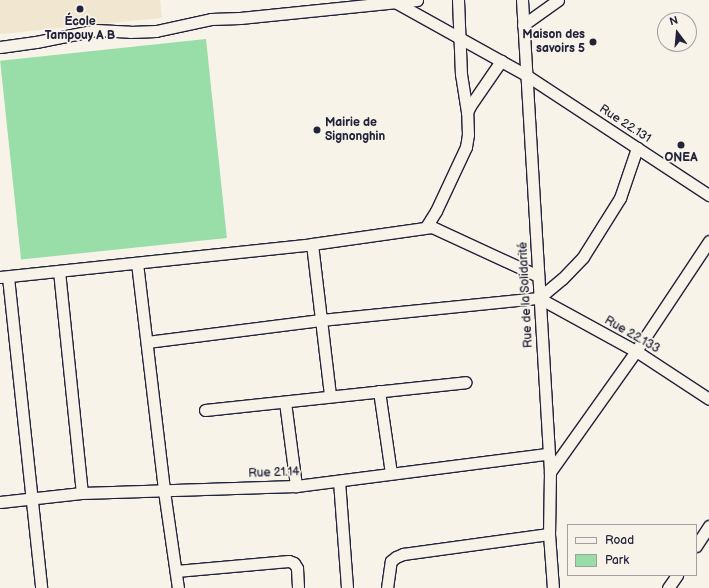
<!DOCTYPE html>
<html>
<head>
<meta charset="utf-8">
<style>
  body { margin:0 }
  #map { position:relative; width:709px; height:588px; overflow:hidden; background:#f7f3e8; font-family:"Balsamiq Sans",sans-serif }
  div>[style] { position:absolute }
  .built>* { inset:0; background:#f1e6d0 }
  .green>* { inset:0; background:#99dda8; transform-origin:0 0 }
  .roads { filter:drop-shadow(1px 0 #22223b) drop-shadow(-1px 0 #22223b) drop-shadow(0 1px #22223b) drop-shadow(0 -1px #22223b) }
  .minor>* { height:11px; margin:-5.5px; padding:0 5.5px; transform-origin:5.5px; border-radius:5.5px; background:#f7f3e8 }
  .dots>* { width:11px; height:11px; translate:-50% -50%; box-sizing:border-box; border:2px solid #f7f3e8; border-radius:50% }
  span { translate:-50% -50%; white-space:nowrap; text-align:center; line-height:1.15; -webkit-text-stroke:3.5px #f7f3e8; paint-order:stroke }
  .poi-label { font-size:12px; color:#22223b; font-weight:700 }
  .right { translate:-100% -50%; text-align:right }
  .left { translate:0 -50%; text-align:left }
  .street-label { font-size:12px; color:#22223b }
  .legend { position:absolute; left:567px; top:524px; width:130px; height:52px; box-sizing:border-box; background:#f7f3e8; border:1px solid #a29fa3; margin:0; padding:5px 7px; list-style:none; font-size:12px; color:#22223b }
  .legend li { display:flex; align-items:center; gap:8px; height:20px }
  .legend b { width:20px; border:1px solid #a29fa3 }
  .north { position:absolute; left:657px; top:12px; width:40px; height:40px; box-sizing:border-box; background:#f7f3e8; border:1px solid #a29fa3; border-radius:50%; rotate:344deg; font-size:11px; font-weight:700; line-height:16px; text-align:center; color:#22223b }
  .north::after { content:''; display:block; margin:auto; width:14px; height:18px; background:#22223b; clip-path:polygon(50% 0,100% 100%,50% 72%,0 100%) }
</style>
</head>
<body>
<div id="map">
  <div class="built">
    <div style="clip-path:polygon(0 0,160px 0,162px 18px,0 34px)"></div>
  </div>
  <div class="green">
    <div style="left:206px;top:39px;width:200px;height:207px;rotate:84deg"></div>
  </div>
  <div class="roads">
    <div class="minor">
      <div style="left:458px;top:0;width:74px;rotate:87.7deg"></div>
      <div style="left:461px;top:74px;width:38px;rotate:81deg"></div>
      <div style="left:522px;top:0;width:473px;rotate:86.6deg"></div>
      <div style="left:550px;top:472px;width:62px;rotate:90.9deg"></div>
      <div style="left:549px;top:534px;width:54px;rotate:85.8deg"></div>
      <div style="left:395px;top:2px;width:150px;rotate:29.1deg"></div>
      <div style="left:526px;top:75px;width:219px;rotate:33.3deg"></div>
      <div style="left:523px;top:25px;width:43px;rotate:-35.5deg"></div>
      <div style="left:0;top:47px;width:36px;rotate:-8deg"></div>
      <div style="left:36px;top:42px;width:61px;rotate:-11.3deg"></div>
      <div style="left:96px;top:30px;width:34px;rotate:3deg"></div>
      <div style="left:130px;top:32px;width:26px;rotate:-2deg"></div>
      <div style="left:156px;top:31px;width:56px;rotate:-12.3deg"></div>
      <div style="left:211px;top:19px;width:29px;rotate:-2deg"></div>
      <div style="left:240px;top:18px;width:178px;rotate:-5.8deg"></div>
      <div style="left:426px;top:227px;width:19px;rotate:-58deg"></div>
      <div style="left:436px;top:211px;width:71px;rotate:-64.9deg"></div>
      <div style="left:466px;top:147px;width:12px;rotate:-81deg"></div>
      <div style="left:468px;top:135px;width:23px;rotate:-92deg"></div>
      <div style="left:467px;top:112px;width:7px;rotate:-63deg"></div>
      <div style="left:470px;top:106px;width:55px;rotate:-55.4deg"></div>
      <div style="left:312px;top:244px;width:153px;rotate:83.2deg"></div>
      <div style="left:137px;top:263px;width:230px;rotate:83.2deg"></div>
      <div style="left:164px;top:491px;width:98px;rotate:81.8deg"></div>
      <div style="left:59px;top:271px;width:223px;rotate:84.1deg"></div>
      <div style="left:0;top:277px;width:314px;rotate:-6deg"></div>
      <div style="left:312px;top:244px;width:121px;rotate:-8.1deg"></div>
      <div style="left:432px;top:227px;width:117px;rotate:24.8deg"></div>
      <div style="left:8px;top:277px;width:313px;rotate:83.9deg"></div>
      <div style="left:539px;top:298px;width:111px;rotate:28.7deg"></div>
      <div style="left:636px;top:351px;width:87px;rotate:33.3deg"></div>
      <div style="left:147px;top:342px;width:175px;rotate:-7.2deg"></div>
      <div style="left:321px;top:320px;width:219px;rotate:-5.8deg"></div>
      <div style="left:539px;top:298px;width:30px;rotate:-40deg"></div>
      <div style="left:562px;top:279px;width:30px;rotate:-46deg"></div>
      <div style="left:583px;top:257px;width:70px;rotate:-57.9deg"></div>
      <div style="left:620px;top:198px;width:53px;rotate:-71.2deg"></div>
      <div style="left:379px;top:391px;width:83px;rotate:81.7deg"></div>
      <div style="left:285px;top:402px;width:85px;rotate:82.5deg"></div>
      <div style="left:205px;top:410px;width:262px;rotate:-6.1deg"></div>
      <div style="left:550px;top:472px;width:148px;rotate:-54.6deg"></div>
      <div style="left:636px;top:351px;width:132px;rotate:-56.4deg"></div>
      <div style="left:339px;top:481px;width:107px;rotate:85.7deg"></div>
      <div style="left:0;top:502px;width:82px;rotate:-6.3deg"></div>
      <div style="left:82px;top:493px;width:214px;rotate:-1.9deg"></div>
      <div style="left:296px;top:486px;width:253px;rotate:-7.3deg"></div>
      <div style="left:696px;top:546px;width:24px;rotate:-57deg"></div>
      <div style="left:176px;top:571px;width:113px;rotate:-5.1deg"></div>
      <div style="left:289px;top:561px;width:5px;rotate:22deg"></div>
      <div style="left:294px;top:563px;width:6px;rotate:59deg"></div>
      <div style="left:297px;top:568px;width:20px;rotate:87deg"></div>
      <div style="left:387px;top:588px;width:27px;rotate:-82deg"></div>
      <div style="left:391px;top:561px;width:6px;rotate:-39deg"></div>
      <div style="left:396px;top:557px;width:8px;rotate:-23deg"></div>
      <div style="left:403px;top:554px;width:147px;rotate:-7.8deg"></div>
      <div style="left:668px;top:588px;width:16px;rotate:-55deg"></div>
    </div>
  </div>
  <div class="dots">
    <div style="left:80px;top:9px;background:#22223b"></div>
    <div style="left:593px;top:42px;background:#22223b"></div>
    <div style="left:317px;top:130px;background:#22223b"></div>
    <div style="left:681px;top:145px;background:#22223b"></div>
  </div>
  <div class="poi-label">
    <span style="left:80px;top:29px">École<br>Tampouy A B</span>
    <span class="right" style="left:585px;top:42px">Maison des<br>savoirs 5</span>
    <span class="left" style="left:325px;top:130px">Mairie de<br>Signonghin</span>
    <span style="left:681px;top:158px">ONEA</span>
  </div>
  <div class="street-label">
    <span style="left:625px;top:124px;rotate:33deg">Rue 22.131</span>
    <span style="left:526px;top:295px;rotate:-93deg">Rue de la Solidarité</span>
    <span style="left:632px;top:335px;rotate:30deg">Rue 22.133</span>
    <span style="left:274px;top:473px;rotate:-2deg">Rue 21.14</span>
  </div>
  <ul class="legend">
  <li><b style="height:5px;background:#f7f3e8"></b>Road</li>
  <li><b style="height:11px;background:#99dda8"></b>Park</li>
  </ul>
  <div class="north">N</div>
</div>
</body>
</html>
